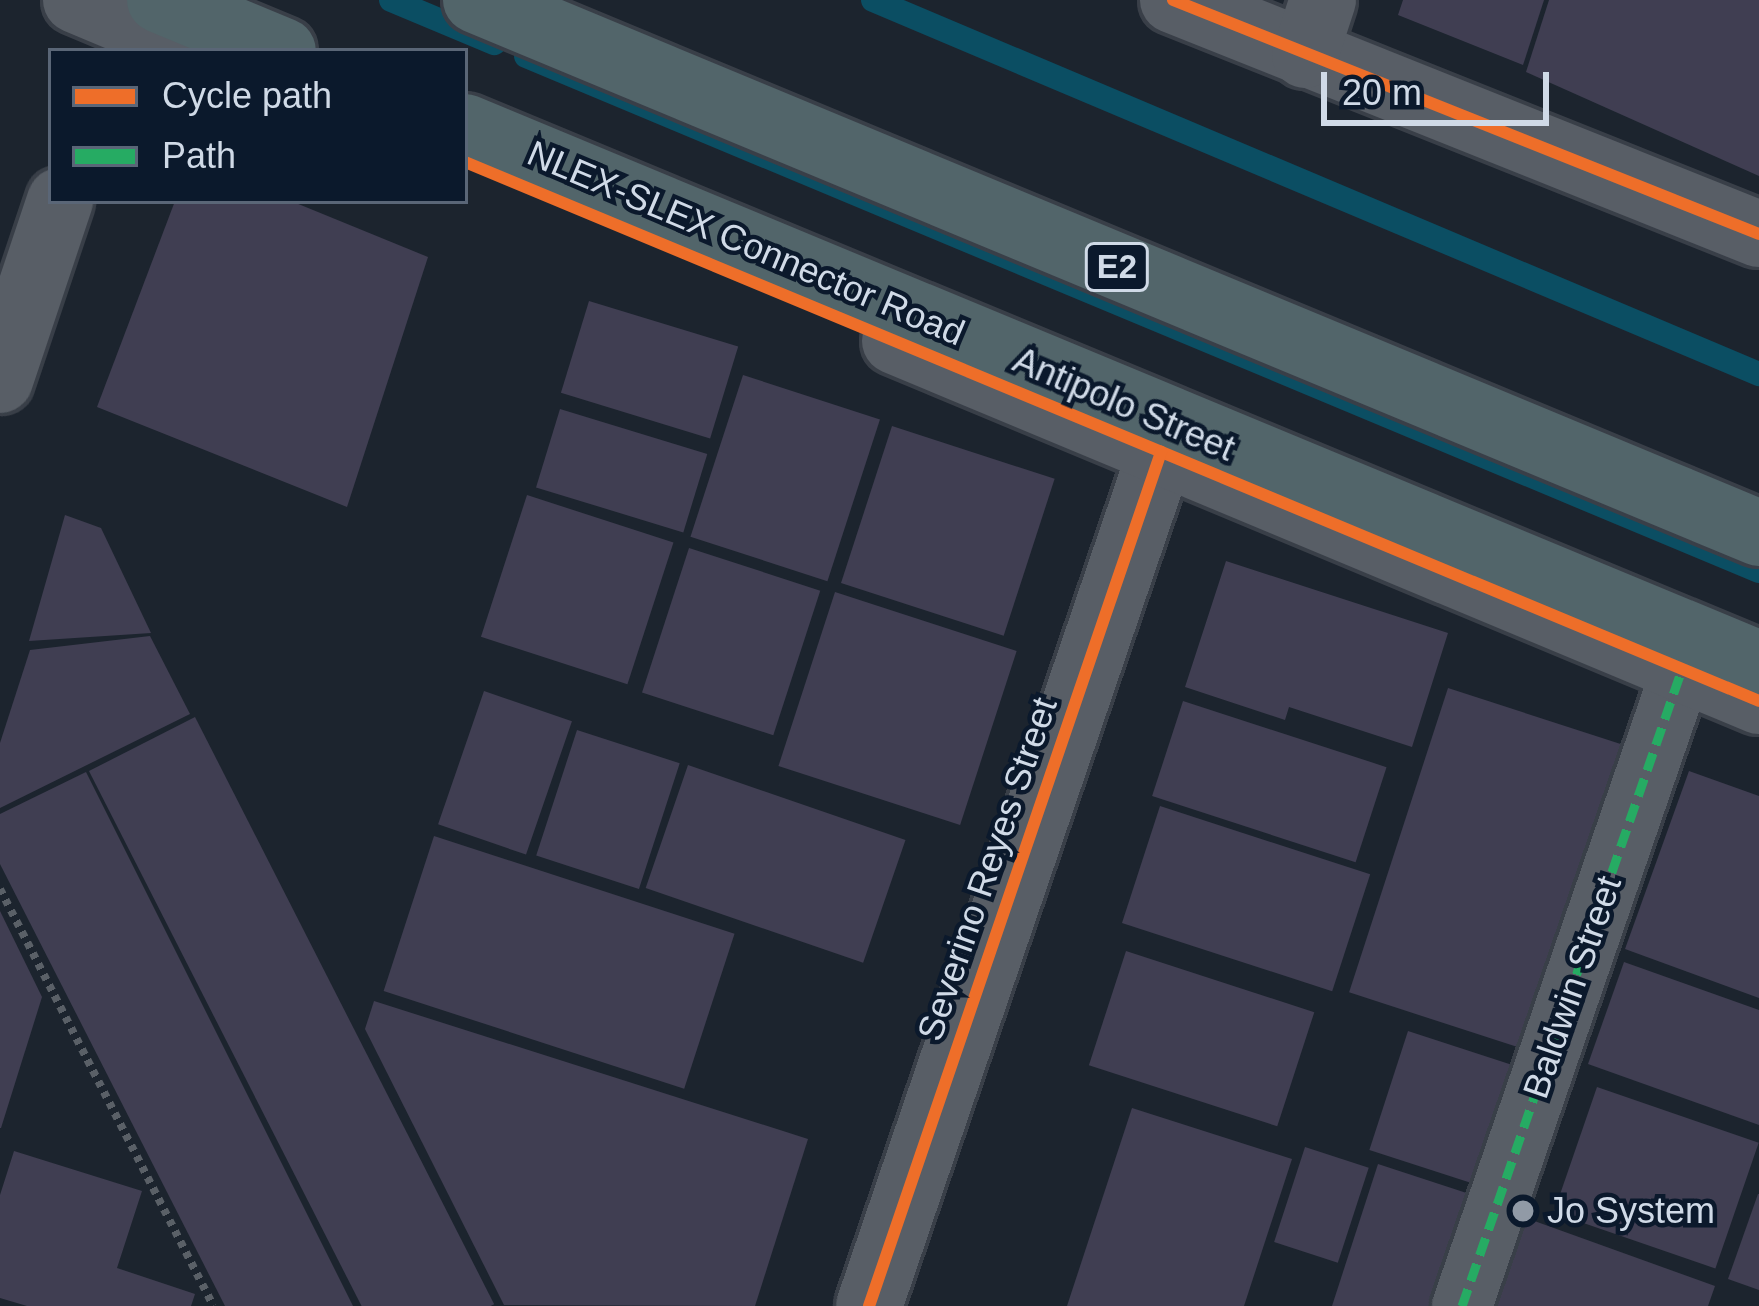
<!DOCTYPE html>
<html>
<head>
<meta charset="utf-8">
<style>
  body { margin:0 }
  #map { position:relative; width:1759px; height:1306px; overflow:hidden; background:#1c242e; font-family:Helvetica,sans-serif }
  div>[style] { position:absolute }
  .stream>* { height:24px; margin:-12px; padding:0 12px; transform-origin:12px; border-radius:12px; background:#0b4e63 }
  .building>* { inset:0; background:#403e52; transform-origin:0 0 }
  .path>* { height:8px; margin-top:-4px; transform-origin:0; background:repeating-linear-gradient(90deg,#5a6067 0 6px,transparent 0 12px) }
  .roads { filter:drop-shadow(3px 0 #393f48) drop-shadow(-3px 0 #393f48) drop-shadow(0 3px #393f48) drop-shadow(0 -3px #393f48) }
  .pedestrian>* { height:60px; margin:-30px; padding:0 30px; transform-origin:30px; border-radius:30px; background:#585e66 }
  .minor>* { height:66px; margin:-33px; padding:0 33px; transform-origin:33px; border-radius:33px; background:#585e66 }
  .tertiary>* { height:66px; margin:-33px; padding:0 33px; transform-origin:33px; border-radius:33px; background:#585e66 }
  .motorway>* { height:66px; margin:-33px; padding:0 33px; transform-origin:33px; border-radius:33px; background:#52656a }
  .quiet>* { height:9px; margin-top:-4.5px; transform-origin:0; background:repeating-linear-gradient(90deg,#26ab63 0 18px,transparent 0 27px) }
  .cycleway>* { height:12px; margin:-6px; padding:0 6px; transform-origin:6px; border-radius:6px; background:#ee6e29 }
  .dots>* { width:33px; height:33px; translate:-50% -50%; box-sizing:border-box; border:6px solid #0b192c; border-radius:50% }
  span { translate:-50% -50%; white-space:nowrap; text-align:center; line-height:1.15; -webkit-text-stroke:9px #0b192c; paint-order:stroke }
  .shield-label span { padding:3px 9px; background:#0b192c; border:3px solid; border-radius:9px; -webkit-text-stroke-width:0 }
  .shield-label { font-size:33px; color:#d0dae7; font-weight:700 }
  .street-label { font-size:36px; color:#d0dae7 }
  .poi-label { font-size:36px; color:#d0dae7 }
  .left { translate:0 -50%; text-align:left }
  .legend { position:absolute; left:48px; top:48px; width:420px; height:156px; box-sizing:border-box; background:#0b192c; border:3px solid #5a6677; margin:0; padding:15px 21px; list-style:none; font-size:36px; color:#d0dae7 }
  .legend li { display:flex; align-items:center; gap:24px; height:60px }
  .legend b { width:60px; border:3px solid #5a6677 }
  .scale { position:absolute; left:1321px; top:72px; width:228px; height:54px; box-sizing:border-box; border:6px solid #d0dae7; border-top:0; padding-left:15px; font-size:36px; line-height:42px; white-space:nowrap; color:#d0dae7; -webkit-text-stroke:9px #0b192c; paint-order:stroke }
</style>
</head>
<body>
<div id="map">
  <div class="stream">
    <div style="left:391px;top:0;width:112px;rotate:22.7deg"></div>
    <div style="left:873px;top:0;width:962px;rotate:22.89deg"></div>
    <div style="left:526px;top:56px;width:1336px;rotate:22.67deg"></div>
  </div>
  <div class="building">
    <div style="clip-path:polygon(1403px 0,1544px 0,1523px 65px,1398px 15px)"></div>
    <div style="clip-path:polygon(1549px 0,1759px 0,1759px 176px,1526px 72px)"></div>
    <div style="clip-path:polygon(175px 201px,291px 201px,428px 257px,347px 507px,97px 407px)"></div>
    <div style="left:589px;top:301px;width:156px;height:96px;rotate:17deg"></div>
    <div style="left:743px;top:375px;width:144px;height:170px;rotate:18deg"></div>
    <div style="left:560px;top:409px;width:154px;height:82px;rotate:17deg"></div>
    <div style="left:892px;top:426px;width:171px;height:165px;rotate:18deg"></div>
    <div style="left:527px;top:495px;width:154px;height:149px;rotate:18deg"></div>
    <div style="clip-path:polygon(65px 515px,101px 528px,151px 633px,29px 641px)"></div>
    <div style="left:689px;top:548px;width:138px;height:152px;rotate:18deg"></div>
    <div style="clip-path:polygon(1226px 561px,1448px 633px,1412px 747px,1289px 707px,1285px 720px,1185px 687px)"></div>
    <div style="left:835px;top:592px;width:191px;height:183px;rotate:18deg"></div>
    <div style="clip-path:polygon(150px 636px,190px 714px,0 808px,0 743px,30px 650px)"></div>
    <div style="left:1448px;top:688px;width:188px;height:320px;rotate:18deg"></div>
    <div style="left:484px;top:691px;width:93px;height:141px;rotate:19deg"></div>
    <div style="left:1183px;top:701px;width:214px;height:100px;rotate:18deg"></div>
    <div style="left:195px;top:717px;width:659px;height:119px;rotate:63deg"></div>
    <div style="left:577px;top:730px;width:108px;height:132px;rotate:18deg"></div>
    <div style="left:688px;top:765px;width:230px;height:130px;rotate:19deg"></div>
    <div style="clip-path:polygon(1689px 771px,1759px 796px,1759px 998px,1625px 949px)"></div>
    <div style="clip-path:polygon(86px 772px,353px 1306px,225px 1306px,0 864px,0 814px)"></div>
    <div style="left:1160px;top:806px;width:221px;height:123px;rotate:18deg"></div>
    <div style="left:434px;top:836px;width:316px;height:163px;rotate:18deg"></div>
    <div style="clip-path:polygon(0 911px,42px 997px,1px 1128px,0 1128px)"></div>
    <div style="left:1126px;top:951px;width:198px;height:120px;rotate:18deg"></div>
    <div style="clip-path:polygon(1624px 962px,1759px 1010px,1759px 1125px,1588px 1064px)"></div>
    <div style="clip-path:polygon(374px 1001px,808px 1139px,755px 1306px,504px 1305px,365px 1029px)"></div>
    <div style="left:1408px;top:1031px;width:121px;height:125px;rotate:18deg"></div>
    <div style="left:1597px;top:1087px;width:171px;height:133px;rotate:19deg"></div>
    <div style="clip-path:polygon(1132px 1108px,1292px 1159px,1244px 1306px,1067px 1306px)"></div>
    <div style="left:1305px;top:1147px;width:67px;height:100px;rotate:18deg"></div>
    <div style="clip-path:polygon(14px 1151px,142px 1191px,117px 1268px,195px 1294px,191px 1306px,27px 1306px,0 1298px,0 1195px)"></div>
    <div style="clip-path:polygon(1378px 1164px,1491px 1201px,1456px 1306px,1332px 1306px)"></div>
    <div style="clip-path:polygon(1758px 1194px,1759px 1194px,1759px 1290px,1728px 1279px)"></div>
    <div style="clip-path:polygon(1523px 1217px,1715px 1286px,1708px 1306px,1491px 1306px)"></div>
  </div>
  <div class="path">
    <div style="left:0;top:889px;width:468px;rotate:62.9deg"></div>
  </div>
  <div class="roads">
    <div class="pedestrian">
      <div style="left:1462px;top:1306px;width:674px;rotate:-70.95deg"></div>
    </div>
    <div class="minor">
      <div style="left:1173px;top:0;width:631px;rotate:21.77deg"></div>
      <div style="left:1305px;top:55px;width:58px;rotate:-71.9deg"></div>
      <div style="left:869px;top:1306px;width:903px;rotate:-71.12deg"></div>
    </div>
    <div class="tertiary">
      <div style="left:76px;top:0;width:132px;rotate:22.7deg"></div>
      <div style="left:895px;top:341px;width:936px;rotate:22.62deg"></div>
      <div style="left:0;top:380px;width:189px;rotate:-71.5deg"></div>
    </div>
    <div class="motorway">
      <div style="left:160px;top:0;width:133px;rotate:22.5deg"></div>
      <div style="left:476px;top:0;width:1389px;rotate:22.56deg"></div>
      <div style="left:465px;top:127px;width:1401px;rotate:22.54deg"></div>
    </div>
  </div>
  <div class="quiet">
    <div style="left:1462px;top:1306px;width:674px;rotate:-70.95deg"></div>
  </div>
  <div class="cycleway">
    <div style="left:1173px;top:0;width:631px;rotate:21.77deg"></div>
    <div style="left:465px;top:162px;width:1402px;rotate:22.61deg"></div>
    <div style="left:869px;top:1306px;width:903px;rotate:-71.12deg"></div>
  </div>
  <div class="dots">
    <div style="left:1523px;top:1211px;background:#919aa6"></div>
  </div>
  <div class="shield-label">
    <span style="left:1117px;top:267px">E2</span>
  </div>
  <div class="street-label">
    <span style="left:746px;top:243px;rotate:23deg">NLEX-SLEX Connector Road</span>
    <span style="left:1124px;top:404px;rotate:23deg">Antipolo Street</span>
    <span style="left:987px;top:869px;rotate:-71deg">Severino Reyes Street</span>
    <span style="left:1572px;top:987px;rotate:-71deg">Baldwin Street</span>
  </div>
  <div class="poi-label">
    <span class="left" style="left:1547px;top:1211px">Jo System</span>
  </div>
  <ul class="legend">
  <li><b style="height:15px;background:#ee6e29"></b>Cycle path</li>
  <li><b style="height:15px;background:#26ab63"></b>Path</li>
  </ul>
  <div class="scale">20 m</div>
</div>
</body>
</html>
